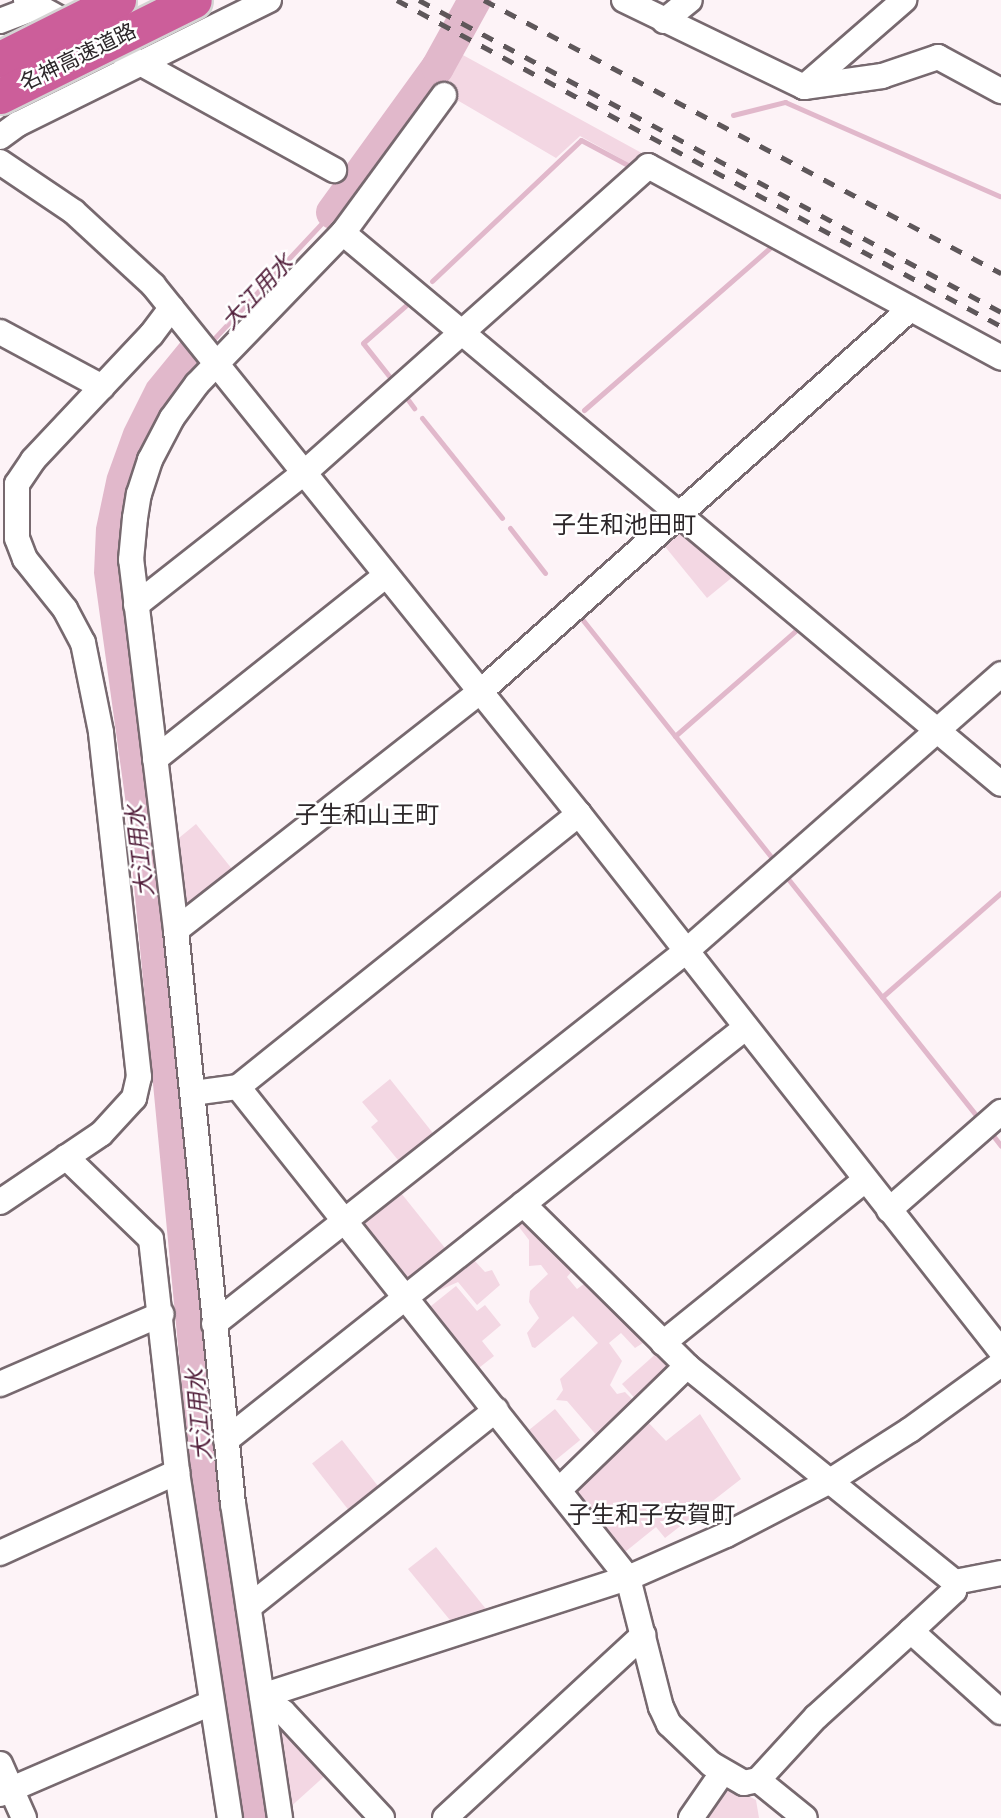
<!DOCTYPE html>
<html>
<head>
<meta charset="utf-8">
<style>
  body { margin:0 }
  #map { position:relative; width:1001px; height:1818px; overflow:hidden; background:#fdf3f7; font-family:"PT Sans Narrow","Noto Sans JP",sans-serif }
  div>[style] { position:absolute }
  .green>* { inset:0; background:#f3d7e3; transform-origin:0 0 }
  .water>* { inset:0; background:#e1b8cb }
  .stream>* { height:5px; margin:-2.5px; padding:0 2.5px; transform-origin:2.5px; border-radius:2.5px; background:#e1b8cb }
  .river>* { height:33px; margin:-16.5px; padding:0 16.5px; transform-origin:16.5px; border-radius:16.5px; background:#e1b8cb }
  .roads { filter:drop-shadow(2px 0 #77696f) drop-shadow(-2px 0 #77696f) drop-shadow(0 2px #77696f) drop-shadow(0 -2px #77696f) }
  .minor>* { height:24px; margin:-12px; padding:0 12px; transform-origin:12px; border-radius:12px; background:#fff }
  .rail>* { height:5px; margin-top:-2.5px; transform-origin:0; background:repeating-linear-gradient(90deg,#5e575a 0 12px,transparent 0 24px) }
  .bridges { filter:drop-shadow(2px 0 #d5d4d4) drop-shadow(-2px 0 #d5d4d4) drop-shadow(0 2px #d5d4d4) drop-shadow(0 -2px #d5d4d4) }
  .highway-bridge>* { height:35px; margin:-17.5px; padding:0 17.5px; transform-origin:17.5px; border-radius:17.5px; background:#cc5e9a }
  span { translate:-50% -50%; white-space:nowrap; text-align:center; line-height:1.15; -webkit-text-stroke:5px #fff; paint-order:stroke }
  .street-label { font-size:21px; color:#2d272a }
  .water-label { font-size:23px; color:#511e3a; font-style:italic }
  .quarter-label { font-size:24px; color:#2d272a }
</style>
</head>
<body>
<div id="map">
  <div class="green">
    <div style="clip-path:polygon(461px 54px,649px 157px,636px 167px,580px 136px,556px 158px,440px 90px)"></div>
    <div style="clip-path:polygon(680px 524px,740px 571px,707px 598px,658px 538px)"></div>
    <div style="clip-path:polygon(196px 824px,236px 874px,191px 909px,182px 906px,174px 842px)"></div>
    <div style="clip-path:polygon(390px 1079px,436px 1137px,402px 1165px,371px 1127px,378px 1121px,362px 1102px)"></div>
    <div style="clip-path:polygon(397px 1188px,449px 1253px,413px 1281px,403px 1280px,362px 1228px,363px 1215px)"></div>
    <div style="clip-path:polygon(515px 1220px,528px 1221px,573px 1270px,567px 1277px,577px 1289px,588px 1281px,646px 1341px,635px 1348px,621px 1333px,609px 1343px,622px 1361px,610px 1385px,617px 1394px,625px 1392px,635px 1402px,598px 1437px,567px 1401px,556px 1400px,563px 1390px,560px 1379px,598px 1343px,573px 1316px,535px 1348px,532px 1347px,527px 1333px,539px 1318px,529px 1302px,530px 1291px,548px 1274px,541px 1265px,529px 1266px,529px 1240px,519px 1227px,513px 1227px)"></div>
    <div style="clip-path:polygon(467px 1258px,474px 1260px,485px 1272px,492px 1270px,500px 1285px,477px 1305px,458px 1282px,440px 1290px,436px 1287px)"></div>
    <div style="clip-path:polygon(456px 1286px,477px 1311px,485px 1305px,501px 1325px,482px 1341px,494px 1356px,475px 1371px,426px 1310px)"></div>
    <div style="clip-path:polygon(659px 1351px,671px 1363px,671px 1373px,639px 1403px,622px 1384px)"></div>
    <div style="left:555px;top:1409px;width:40px;height:39px;rotate:51deg"></div>
    <div style="clip-path:polygon(700px 1414px,741px 1479px,665px 1538px,656px 1527px,625px 1552px,619px 1552px,575px 1497px,576px 1485px,645px 1419px,666px 1441px)"></div>
    <div style="left:342px;top:1440px;width:65px;height:38px;rotate:52deg"></div>
    <div style="clip-path:polygon(436px 1547px,490px 1614px,454px 1625px,408px 1569px)"></div>
    <div style="clip-path:polygon(280px 1719px,328px 1773px,287px 1810px,273px 1723px)"></div>
    <div style="clip-path:polygon(730px 1786px,756px 1800px,759px 1818px,700px 1818px,720px 1791px)"></div>
  </div>
  <div class="water">
    <div style="clip-path:polygon(192px 328px,212px 350px,196px 366px,196px 376px,132px 494px,272px 1818px,240px 1818px,195px 1523px,127px 812px,94px 573px,96px 528px,107px 476px,124px 429px,147px 383px)"></div>
  </div>
  <div class="stream">
    <div style="left:733px;top:115px;width:54px;rotate:-14deg"></div>
    <div style="left:785px;top:102px;width:234px;rotate:23.7deg"></div>
    <div style="left:432px;top:281px;width:205px;rotate:-43.4deg"></div>
    <div style="left:581px;top:140px;width:61px;rotate:28.2deg"></div>
    <div style="left:210px;top:343px;width:179px;rotate:-47deg"></div>
    <div style="left:393px;top:381px;width:48px;rotate:-128.3deg"></div>
    <div style="left:363px;top:343px;width:65px;rotate:-41.3deg"></div>
    <div style="left:406px;top:397px;width:14px;rotate:54deg"></div>
    <div style="left:584px;top:410px;width:252px;rotate:-41.1deg"></div>
    <div style="left:422px;top:418px;width:128px;rotate:51.3deg"></div>
    <div style="left:510px;top:528px;width:57px;rotate:52.1deg"></div>
    <div style="left:578px;top:614px;width:313px;rotate:51.5deg"></div>
    <div style="left:675px;top:736px;width:167px;rotate:-41.1deg"></div>
    <div style="left:785px;top:875px;width:312px;rotate:51.5deg"></div>
    <div style="left:882px;top:997px;width:158px;rotate:-41.2deg"></div>
    <div style="left:991px;top:1133px;width:16px;rotate:52deg"></div>
  </div>
  <div class="river">
    <div style="left:332px;top:212px;width:179px;rotate:-54.1deg"></div>
    <div style="left:437px;top:67px;width:77px;rotate:-61.1deg"></div>
  </div>
  <div class="roads">
    <div class="minor">
      <div style="left:26px;top:0;width:352px;rotate:28.9deg"></div>
      <div style="left:624px;top:0;width:200px;rotate:25.8deg"></div>
      <div style="left:804px;top:87px;width:79px;rotate:-8deg"></div>
      <div style="left:882px;top:76px;width:59px;rotate:-18.7deg"></div>
      <div style="left:938px;top:57px;width:72px;rotate:28.4deg"></div>
      <div style="left:0;top:21px;width:42px;rotate:-21deg"></div>
      <div style="left:664px;top:21px;width:33px;rotate:-39deg"></div>
      <div style="left:804px;top:87px;width:133px;rotate:-41deg"></div>
      <div style="left:0;top:137px;width:22px;rotate:-36deg"></div>
      <div style="left:18px;top:124px;width:280px;rotate:-26.3deg"></div>
      <div style="left:0;top:162px;width:89px;rotate:34deg"></div>
      <div style="left:74px;top:212px;width:108px;rotate:42.7deg"></div>
      <div style="left:153px;top:285px;width:679px;rotate:51.16deg"></div>
      <div style="left:579px;top:814px;width:683px;rotate:51.84deg"></div>
      <div style="left:343px;top:233px;width:858px;rotate:39.94deg"></div>
      <div style="left:0;top:332px;width:116px;rotate:28.3deg"></div>
      <div style="left:136px;top:605px;width:214px;rotate:-38.2deg"></div>
      <div style="left:304px;top:473px;width:461px;rotate:-41.7deg"></div>
      <div style="left:648px;top:166px;width:402px;rotate:28.5deg"></div>
      <div style="left:155px;top:759px;width:295px;rotate:-38.5deg"></div>
      <div style="left:176px;top:930px;width:386px;rotate:-38.1deg"></div>
      <div style="left:480px;top:692px;width:576px;rotate:-41.69deg"></div>
      <div style="left:238px;top:1087px;width:627px;rotate:51.54deg"></div>
      <div style="left:628px;top:1578px;width:133px;rotate:75.7deg"></div>
      <div style="left:661px;top:1707px;width:19px;rotate:65deg"></div>
      <div style="left:669px;top:1724px;width:58px;rotate:43.6deg"></div>
      <div style="left:711px;top:1764px;width:38px;rotate:30deg"></div>
      <div style="left:744px;top:1783px;width:14px;rotate:-12deg"></div>
      <div style="left:758px;top:1780px;width:86px;rotate:-47.4deg"></div>
      <div style="left:816px;top:1717px;width:128px;rotate:-42.2deg"></div>
      <div style="left:193px;top:1093px;width:45px;rotate:-7.6deg"></div>
      <div style="left:238px;top:1087px;width:437px;rotate:-38.7deg"></div>
      <div style="left:66px;top:1157px;width:118px;rotate:44deg"></div>
      <div style="left:151px;top:1239px;width:234px;rotate:83.6deg"></div>
      <div style="left:177px;top:1472px;width:350px;rotate:81.3deg"></div>
      <div style="left:0;top:1202px;width:122px;rotate:-34deg"></div>
      <div style="left:101px;top:1134px;width:49px;rotate:-47.5deg"></div>
      <div style="left:134px;top:1098px;width:22px;rotate:-77deg"></div>
      <div style="left:139px;top:1077px;width:347px;rotate:-96.3deg"></div>
      <div style="left:101px;top:732px;width:91px;rotate:-101.4deg"></div>
      <div style="left:83px;top:643px;width:38px;rotate:-118deg"></div>
      <div style="left:65px;top:609px;width:64px;rotate:-128.7deg"></div>
      <div style="left:25px;top:559px;width:22px;rotate:-111deg"></div>
      <div style="left:17px;top:538px;width:54px;rotate:-90deg"></div>
      <div style="left:17px;top:484px;width:29px;rotate:-56deg"></div>
      <div style="left:33px;top:460px;width:172px;rotate:-46.7deg"></div>
      <div style="left:151px;top:335px;width:34px;rotate:-53deg"></div>
      <div style="left:523px;top:1204px;width:231px;rotate:44.6deg"></div>
      <div style="left:687px;top:1366px;width:344px;rotate:38.9deg"></div>
      <div style="left:955px;top:1582px;width:47px;rotate:-11.1deg"></div>
      <div style="left:889px;top:1210px;width:149px;rotate:-41.2deg"></div>
      <div style="left:214px;top:1324px;width:600px;rotate:-38.3deg"></div>
      <div style="left:685px;top:952px;width:421px;rotate:-41.3deg"></div>
      <div style="left:663px;top:1343px;width:260px;rotate:-38.9deg"></div>
      <div style="left:0;top:1384px;width:176px;rotate:-23.4deg"></div>
      <div style="left:226px;top:1440px;width:663px;rotate:-38.44deg"></div>
      <div style="left:559px;top:1490px;width:178px;rotate:-44.1deg"></div>
      <div style="left:0;top:1553px;width:195px;rotate:-24.6deg"></div>
      <div style="left:955px;top:1582px;width:9px;rotate:96deg"></div>
      <div style="left:954px;top:1591px;width:59px;rotate:137.1deg"></div>
      <div style="left:911px;top:1631px;width:121px;rotate:42deg"></div>
      <div style="left:249px;top:1607px;width:316px;rotate:-38.6deg"></div>
      <div style="left:0;top:1764px;width:59px;rotate:66deg"></div>
      <div style="left:758px;top:1780px;width:60px;rotate:39deg"></div>
      <div style="left:0;top:1794px;width:230px;rotate:-23.3deg"></div>
      <div style="left:280px;top:1818px;width:317px;rotate:-98.5deg"></div>
      <div style="left:233px;top:1504px;width:577px;rotate:-95.67deg"></div>
      <div style="left:176px;top:930px;width:373px;rotate:-96.9deg"></div>
      <div style="left:131px;top:560px;width:42px;rotate:-84.6deg"></div>
      <div style="left:135px;top:518px;width:24px;rotate:-81deg"></div>
      <div style="left:139px;top:494px;width:36px;rotate:-72deg"></div>
      <div style="left:150px;top:460px;width:47px;rotate:-62.4deg"></div>
      <div style="left:172px;top:418px;width:42px;rotate:-53.7deg"></div>
      <div style="left:197px;top:384px;width:210px;rotate:-46deg"></div>
      <div style="left:343px;top:233px;width:171px;rotate:-53.8deg"></div>
      <div style="left:382px;top:1818px;width:145px;rotate:-133deg"></div>
      <div style="left:283px;top:1712px;width:26px;rotate:-143deg"></div>
      <div style="left:262px;top:1696px;width:385px;rotate:-17.9deg"></div>
      <div style="left:628px;top:1578px;width:107px;rotate:-23.7deg"></div>
      <div style="left:726px;top:1535px;width:117px;rotate:-27.4deg"></div>
      <div style="left:830px;top:1481px;width:95px;rotate:-32.5deg"></div>
      <div style="left:910px;top:1430px;width:112px;rotate:-36deg"></div>
      <div style="left:445px;top:1818px;width:270px;rotate:-42.7deg"></div>
      <div style="left:691px;top:1818px;width:55px;rotate:-55.4deg"></div>
    </div>
  </div>
  <div class="rail">
    <div style="left:397px;top:0;width:686px;rotate:28.36deg"></div>
    <div style="left:419px;top:0;width:660px;rotate:28.19deg"></div>
    <div style="left:484px;top:0;width:585px;rotate:27.84deg"></div>
  </div>
  <div class="bridges">
    <div class="highway-bridge">
      <div style="left:0;top:59px;width:132px;rotate:-26.6deg"></div>
      <div style="left:0;top:96px;width:216px;rotate:-26.3deg"></div>
    </div>
  </div>
  <div class="street-label">
    <span style="left:78px;top:57px;rotate:-26deg">名神高速道路</span>
  </div>
  <div class="water-label">
    <span style="left:257px;top:292px;rotate:-47deg">大江用水</span>
    <span style="left:140px;top:851px;rotate:-97deg">大江用水</span>
    <span style="left:199px;top:1415px;rotate:-95deg">大江用水</span>
  </div>
  <div class="quarter-label">
    <span style="left:624px;top:525px">子生和池田町</span>
    <span style="left:367px;top:815px">子生和山王町</span>
    <span style="left:651px;top:1515px">子生和子安賀町</span>
  </div>
</div>
</body>
</html>
